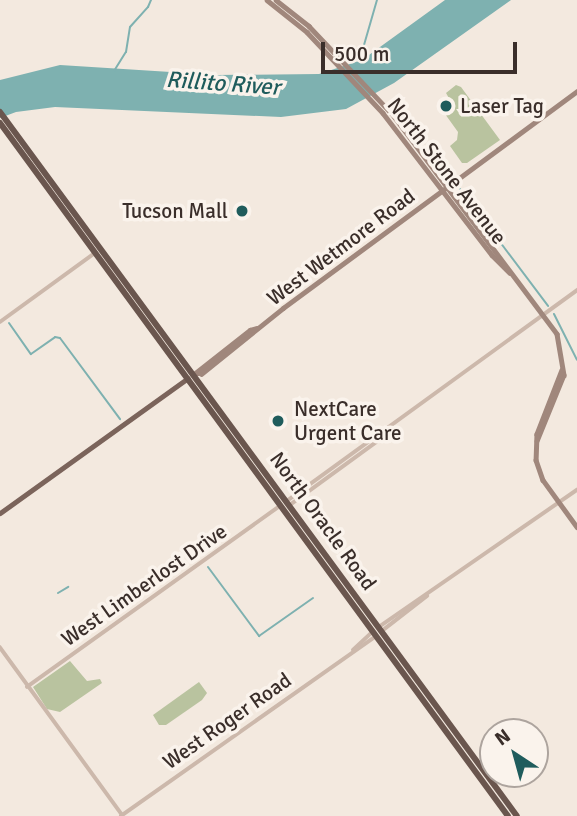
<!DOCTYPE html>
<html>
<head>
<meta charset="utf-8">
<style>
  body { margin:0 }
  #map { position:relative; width:577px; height:816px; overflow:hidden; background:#f3e9df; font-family:Signika,sans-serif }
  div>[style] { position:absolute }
  .green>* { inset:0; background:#b9c39f }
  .water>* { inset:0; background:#7eb1b0 }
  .stream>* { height:2px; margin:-1px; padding:0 1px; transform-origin:1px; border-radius:1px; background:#7eb1b0 }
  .tertiary>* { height:3.5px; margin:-1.75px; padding:0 1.75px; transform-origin:1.75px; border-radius:1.75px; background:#ccb8ab }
  .secondary>* { height:4.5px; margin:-2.25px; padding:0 2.25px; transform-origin:2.25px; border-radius:2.25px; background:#a0877c }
  .primary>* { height:5px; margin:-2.5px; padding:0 2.5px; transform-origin:2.5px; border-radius:2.5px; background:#7b645b }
  .trunk>* { height:6px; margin:-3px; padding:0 3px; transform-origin:3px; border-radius:3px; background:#6a564e }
  .dots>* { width:19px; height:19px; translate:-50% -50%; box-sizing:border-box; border:4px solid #faf3ec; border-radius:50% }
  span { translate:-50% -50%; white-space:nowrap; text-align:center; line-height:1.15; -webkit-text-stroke:7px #faf3ec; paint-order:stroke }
  .poi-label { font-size:21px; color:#3a2e2a }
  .left { translate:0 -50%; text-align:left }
  .right { translate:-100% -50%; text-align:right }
  .street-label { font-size:21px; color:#3a2e2a }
  .water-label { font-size:23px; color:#1f5c5c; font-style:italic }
  .north { position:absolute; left:479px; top:718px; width:70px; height:70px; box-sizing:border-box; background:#faf3ec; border:2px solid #ada49e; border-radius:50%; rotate:324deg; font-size:19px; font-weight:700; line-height:28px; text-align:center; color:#3a2e2a }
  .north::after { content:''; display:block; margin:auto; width:24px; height:32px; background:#1f5c5c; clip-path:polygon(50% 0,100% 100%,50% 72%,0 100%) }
  .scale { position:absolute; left:321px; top:42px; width:196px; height:32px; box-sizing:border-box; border:4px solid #3a2e2a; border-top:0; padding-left:9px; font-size:21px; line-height:24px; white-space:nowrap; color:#3a2e2a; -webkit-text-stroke:5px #faf3ec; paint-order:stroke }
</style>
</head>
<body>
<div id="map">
  <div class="green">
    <div style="clip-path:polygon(456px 85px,461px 87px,500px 140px,467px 163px,462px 163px,450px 146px,457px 140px,458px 132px,440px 107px,450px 100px,446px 93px)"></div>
    <div style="clip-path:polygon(70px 661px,87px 681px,100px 679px,102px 683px,60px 712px,47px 709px,33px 687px)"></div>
    <div style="clip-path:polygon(199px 682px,207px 693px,202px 700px,166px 725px,159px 725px,153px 715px)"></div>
  </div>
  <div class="water">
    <div style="clip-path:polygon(445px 0,511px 0,394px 83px,346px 109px,281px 117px,55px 107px,16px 112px,0 118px,0 80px,60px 65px,218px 75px,319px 74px,362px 60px)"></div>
  </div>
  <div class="stream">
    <div style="left:364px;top:45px;width:47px;rotate:-73.9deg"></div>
    <div style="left:114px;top:71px;width:22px;rotate:-58deg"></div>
    <div style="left:126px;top:52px;width:25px;rotate:-81deg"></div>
    <div style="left:130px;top:27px;width:27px;rotate:-48deg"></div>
    <div style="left:148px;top:7px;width:8px;rotate:-67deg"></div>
    <div style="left:460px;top:189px;width:51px;rotate:53.8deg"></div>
    <div style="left:494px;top:234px;width:90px;rotate:53.1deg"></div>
    <div style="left:554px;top:314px;width:51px;rotate:63.4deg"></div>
    <div style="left:9px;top:323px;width:38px;rotate:55deg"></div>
    <div style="left:31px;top:354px;width:29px;rotate:-35deg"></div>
    <div style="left:55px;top:337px;width:5px;rotate:11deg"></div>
    <div style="left:60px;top:338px;width:101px;rotate:53.5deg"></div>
    <div style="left:208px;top:567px;width:86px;rotate:53.5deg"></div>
    <div style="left:259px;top:636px;width:66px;rotate:-35.1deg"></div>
    <div style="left:58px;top:593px;width:12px;rotate:-31deg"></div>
  </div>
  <div class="tertiary">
    <div style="left:0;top:322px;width:117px;rotate:-36deg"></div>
    <div style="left:287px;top:501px;width:359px;rotate:-36deg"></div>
    <div style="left:290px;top:505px;width:110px;rotate:-36.1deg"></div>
    <div style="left:379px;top:440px;width:3px;rotate:-90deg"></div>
    <div style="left:379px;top:627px;width:241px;rotate:-34.7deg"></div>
    <div style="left:382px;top:631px;width:57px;rotate:-37.9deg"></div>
    <div style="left:0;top:647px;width:207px;rotate:53.9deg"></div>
    <div style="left:353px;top:650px;width:26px;rotate:-43deg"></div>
    <div style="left:27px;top:687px;width:312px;rotate:-35.6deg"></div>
    <div style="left:121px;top:816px;width:312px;rotate:-35.2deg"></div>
  </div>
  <div class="secondary">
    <div style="left:267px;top:0;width:51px;rotate:38.7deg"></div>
    <div style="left:307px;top:32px;width:111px;rotate:46.8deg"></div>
    <div style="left:383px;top:113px;width:179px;rotate:52.5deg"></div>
    <div style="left:492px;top:255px;width:25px;rotate:45deg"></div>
    <div style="left:276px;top:0;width:42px;rotate:38.2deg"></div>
    <div style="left:309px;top:26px;width:124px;rotate:46.6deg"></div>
    <div style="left:394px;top:116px;width:272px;rotate:53.2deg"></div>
    <div style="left:557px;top:334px;width:42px;rotate:80.3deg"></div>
    <div style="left:564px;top:375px;width:71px;rotate:112.2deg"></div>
    <div style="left:562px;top:370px;width:69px;rotate:111.3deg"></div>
    <div style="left:537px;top:434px;width:26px;rotate:92deg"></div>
    <div style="left:536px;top:460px;width:21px;rotate:71deg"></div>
    <div style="left:543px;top:480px;width:58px;rotate:54.1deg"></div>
    <div style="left:194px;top:374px;width:7px"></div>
    <div style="left:201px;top:374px;width:105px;rotate:-38.8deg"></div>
    <div style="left:283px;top:308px;width:365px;rotate:-36.4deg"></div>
    <div style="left:194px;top:374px;width:71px;rotate:-38.2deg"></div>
    <div style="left:250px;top:330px;width:7px;rotate:-16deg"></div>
  </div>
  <div class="primary">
    <div style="left:0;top:513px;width:231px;rotate:-35.7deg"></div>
  </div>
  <div class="trunk">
    <div style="left:0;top:112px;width:873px;rotate:53.71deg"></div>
    <div style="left:0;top:123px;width:859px;rotate:53.76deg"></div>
  </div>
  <div class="dots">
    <div style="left:446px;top:106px;background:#1f5c5c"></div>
    <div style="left:242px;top:211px;background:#1f5c5c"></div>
    <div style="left:278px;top:421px;background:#1f5c5c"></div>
  </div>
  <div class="poi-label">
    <span class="left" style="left:460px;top:106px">Laser Tag</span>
    <span class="right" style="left:228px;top:211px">Tucson Mall</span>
    <span class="left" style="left:294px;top:421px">NextCare<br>Urgent Care</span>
  </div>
  <div class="street-label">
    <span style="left:447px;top:171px;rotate:52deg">North Stone Avenue</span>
    <span style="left:341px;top:247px;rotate:-37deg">West Wetmore Road</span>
    <span style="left:323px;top:521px;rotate:54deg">North Oracle Road</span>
    <span style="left:144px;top:585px;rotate:-35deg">West Limberlost Drive</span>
    <span style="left:227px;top:721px;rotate:-35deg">West Roger Road</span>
  </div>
  <div class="water-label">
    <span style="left:223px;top:84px;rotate:4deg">Rillito River</span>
  </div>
  <div class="north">N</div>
  <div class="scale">500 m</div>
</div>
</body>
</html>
